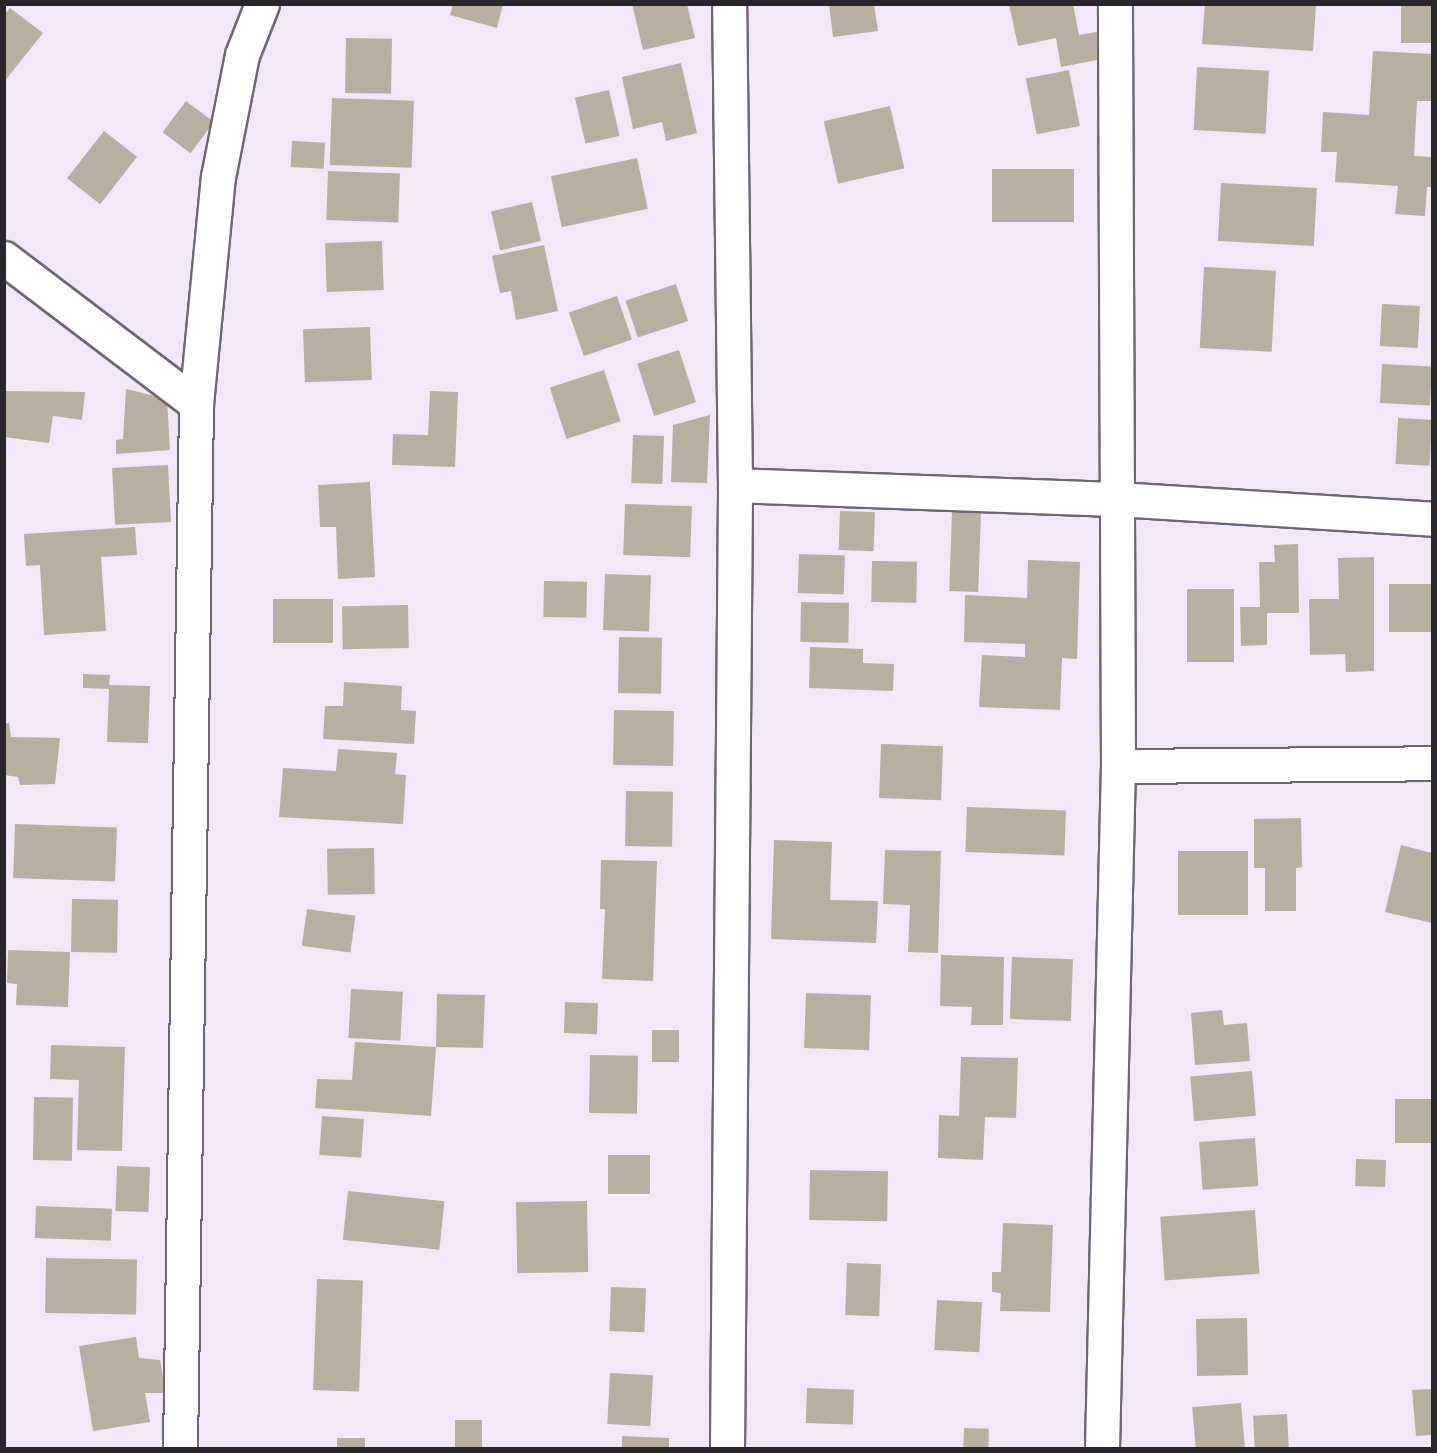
<!DOCTYPE html>
<html>
<head>
<meta charset="utf-8">
<style>
  body { margin:0 }
  #map { position:relative; width:1437px; height:1453px; overflow:hidden; background:#f0e8f6; font-family:Mulish,sans-serif }
  div>[style] { position:absolute }
  .building>* { inset:0; background:#b8afa3; transform-origin:0 0 }
  .roads { filter:drop-shadow(2px 0 #6e6773) drop-shadow(-2px 0 #6e6773) drop-shadow(0 2px #6e6773) drop-shadow(0 -2px #6e6773) }
  .street>* { height:33px; margin:-16.5px; padding:0 16.5px; transform-origin:16.5px; border-radius:16.5px; background:#fff }
  span { translate:-50% -50%; white-space:nowrap; text-align:center; line-height:1.15; -webkit-text-stroke:4.5px #fff; paint-order:stroke }
  .frame { position:absolute; inset:0; border:6px solid #28262b; pointer-events:none }
</style>
</head>
<body>
<div id="map">
  <div class="building">
    <div style="clip-path:polygon(453px 4px,503px 4px,497px 28px,450px 15px)"></div>
    <div style="clip-path:polygon(632px 4px,687px 4px,695px 38px,643px 50px)"></div>
    <div style="clip-path:polygon(829px 4px,874px 4px,878px 31px,833px 37px)"></div>
    <div style="clip-path:polygon(1009px 4px,1073px 4px,1079px 35px,1102px 31px,1107px 58px,1061px 67px,1056px 38px,1018px 46px)"></div>
    <div style="clip-path:polygon(1205px 4px,1316px 4px,1313px 51px,1202px 44px)"></div>
    <div style="left:1401px;top:4px;width:31px;height:39px"></div>
    <div style="clip-path:polygon(10px 8px,43px 33px,4px 82px,4px 15px)"></div>
    <div style="left:346px;top:38px;width:46px;height:55px;rotate:1deg"></div>
    <div style="clip-path:polygon(1373px 51px,1432px 54px,1432px 101px,1417px 101px,1414px 156px,1432px 157px,1432px 187px,1427px 187px,1425px 216px,1395px 214px,1398px 186px,1335px 182px,1337px 152px,1321px 152px,1323px 112px,1369px 115px)"></div>
    <div style="clip-path:polygon(681px 63px,697px 133px,666px 141px,662px 122px,633px 129px,622px 77px)"></div>
    <div style="left:1197px;top:67px;width:72px;height:63px;rotate:3deg"></div>
    <div style="left:1069px;top:70px;width:57px;height:44px;rotate:79deg"></div>
    <div style="left:609px;top:90px;width:47px;height:35px;rotate:77deg"></div>
    <div style="left:332px;top:98px;width:82px;height:67px;rotate:2deg"></div>
    <div style="left:186px;top:101px;width:35px;height:39px;rotate:37deg"></div>
    <div style="left:890px;top:106px;width:64px;height:68px;rotate:77deg"></div>
    <div style="left:104px;top:131px;width:42px;height:60px;rotate:38deg"></div>
    <div style="left:292px;top:141px;width:33px;height:26px;rotate:3deg"></div>
    <div style="left:637px;top:158px;width:52px;height:88px;rotate:78deg"></div>
    <div style="left:1074px;top:169px;width:53px;height:82px;rotate:90deg"></div>
    <div style="left:328px;top:171px;width:72px;height:49px;rotate:2deg"></div>
    <div style="left:1221px;top:183px;width:96px;height:58px;rotate:3deg"></div>
    <div style="left:532px;top:202px;width:40px;height:42px;rotate:77deg"></div>
    <div style="left:382px;top:241px;width:49px;height:57px;rotate:88deg"></div>
    <div style="clip-path:polygon(544px 245px,558px 311px,516px 320px,511px 291px,500px 293px,492px 256px)"></div>
    <div style="left:1204px;top:267px;width:72px;height:81px;rotate:3deg"></div>
    <div style="left:676px;top:284px;width:39px;height:53px;rotate:72deg"></div>
    <div style="left:617px;top:296px;width:46px;height:51px;rotate:71deg"></div>
    <div style="left:1382px;top:304px;width:38px;height:42px;rotate:3deg"></div>
    <div style="left:370px;top:327px;width:53px;height:67px;rotate:88deg"></div>
    <div style="left:679px;top:350px;width:55px;height:44px;rotate:72deg"></div>
    <div style="left:1382px;top:364px;width:50px;height:39px;rotate:3deg"></div>
    <div style="left:604px;top:370px;width:54px;height:57px;rotate:72deg"></div>
    <div style="clip-path:polygon(126px 389px,167px 399px,170px 450px,116px 454px,116px 440px,123px 439px)"></div>
    <div style="clip-path:polygon(4px 391px,85px 392px,82px 420px,53px 416px,49px 443px,4px 437px)"></div>
    <div style="clip-path:polygon(430px 391px,458px 392px,455px 467px,392px 465px,393px 434px,428px 435px)"></div>
    <div style="clip-path:polygon(710px 415px,707px 483px,671px 482px,673px 425px)"></div>
    <div style="left:1398px;top:418px;width:34px;height:46px;rotate:3deg"></div>
    <div style="left:633px;top:435px;width:31px;height:48px;rotate:2deg"></div>
    <div style="left:168px;top:465px;width:57px;height:56px;rotate:87deg"></div>
    <div style="clip-path:polygon(370px 482px,375px 577px,338px 579px,336px 527px,320px 527px,318px 485px)"></div>
    <div style="left:625px;top:504px;width:67px;height:51px;rotate:2deg"></div>
    <div style="left:840px;top:511px;width:35px;height:39px;rotate:2deg"></div>
    <div style="left:952px;top:512px;width:29px;height:79px;rotate:2deg"></div>
    <div style="clip-path:polygon(135px 527px,137px 555px,101px 557px,106px 631px,44px 635px,40px 565px,26px 566px,24px 534px)"></div>
    <div style="clip-path:polygon(1298px 544px,1299px 613px,1267px 613px,1267px 645px,1241px 646px,1240px 607px,1260px 607px,1259px 562px,1275px 562px,1274px 545px)"></div>
    <div style="left:799px;top:554px;width:46px;height:39px;rotate:2deg"></div>
    <div style="clip-path:polygon(1374px 557px,1374px 671px,1346px 672px,1345px 654px,1310px 655px,1309px 599px,1339px 599px,1338px 558px)"></div>
    <div style="clip-path:polygon(1028px 560px,1080px 562px,1077px 659px,1062px 658px,1060px 710px,979px 707px,982px 655px,1025px 657px,1025px 644px,964px 642px,965px 595px,1027px 598px)"></div>
    <div style="left:872px;top:561px;width:45px;height:41px;rotate:1deg"></div>
    <div style="left:605px;top:574px;width:46px;height:56px;rotate:2deg"></div>
    <div style="left:544px;top:581px;width:43px;height:36px;rotate:1deg"></div>
    <div style="left:1389px;top:584px;width:43px;height:48px"></div>
    <div style="left:1187px;top:589px;width:47px;height:73px"></div>
    <div style="left:333px;top:599px;width:44px;height:60px;rotate:90deg"></div>
    <div style="left:801px;top:602px;width:48px;height:40px;rotate:1deg"></div>
    <div style="left:408px;top:605px;width:43px;height:66px;rotate:89deg"></div>
    <div style="left:619px;top:637px;width:43px;height:56px;rotate:1deg"></div>
    <div style="clip-path:polygon(810px 647px,863px 649px,863px 663px,894px 664px,893px 691px,809px 688px)"></div>
    <div style="clip-path:polygon(83px 674px,110px 675px,109px 685px,150px 686px,148px 743px,107px 742px,109px 689px,83px 688px)"></div>
    <div style="clip-path:polygon(344px 682px,402px 686px,401px 710px,416px 711px,414px 744px,323px 739px,325px 706px,343px 706px)"></div>
    <div style="left:614px;top:710px;width:60px;height:55px;rotate:1deg"></div>
    <div style="clip-path:polygon(9px 723px,11px 737px,60px 738px,55px 784px,20px 785px,18px 777px,4px 775px,4px 724px)"></div>
    <div style="left:881px;top:744px;width:62px;height:54px;rotate:2deg"></div>
    <div style="clip-path:polygon(338px 749px,397px 753px,395px 774px,406px 775px,403px 824px,279px 817px,283px 768px,336px 771px)"></div>
    <div style="left:626px;top:791px;width:47px;height:55px;rotate:1deg"></div>
    <div style="left:967px;top:807px;width:99px;height:45px;rotate:2deg"></div>
    <div style="clip-path:polygon(1301px 818px,1302px 867px,1296px 868px,1296px 911px,1265px 911px,1265px 868px,1254px 868px,1254px 819px)"></div>
    <div style="left:15px;top:824px;width:102px;height:54px;rotate:2deg"></div>
    <div style="clip-path:polygon(774px 840px,832px 842px,830px 900px,878px 901px,876px 943px,771px 939px)"></div>
    <div style="clip-path:polygon(1401px 845px,1432px 853px,1432px 923px,1385px 912px)"></div>
    <div style="left:374px;top:848px;width:46px;height:47px;rotate:89deg"></div>
    <div style="clip-path:polygon(885px 850px,941px 851px,938px 953px,908px 952px,910px 905px,883px 904px)"></div>
    <div style="left:1178px;top:851px;width:70px;height:64px"></div>
    <div style="clip-path:polygon(601px 860px,657px 861px,653px 981px,602px 979px,605px 909px,600px 909px)"></div>
    <div style="left:72px;top:899px;width:46px;height:53px;rotate:1deg"></div>
    <div style="left:307px;top:909px;width:49px;height:37px;rotate:8deg"></div>
    <div style="clip-path:polygon(8px 950px,70px 952px,68px 1007px,16px 1005px,17px 984px,7px 983px)"></div>
    <div style="clip-path:polygon(941px 955px,1004px 957px,1003px 1025px,971px 1025px,972px 1007px,940px 1006px)"></div>
    <div style="left:1012px;top:957px;width:61px;height:62px;rotate:2deg"></div>
    <div style="left:351px;top:989px;width:52px;height:49px;rotate:3deg"></div>
    <div style="left:806px;top:993px;width:65px;height:55px;rotate:2deg"></div>
    <div style="clip-path:polygon(437px 994px,485px 995px,483px 1048px,436px 1047px,431px 1116px,315px 1108px,317px 1079px,352px 1080px,355px 1042px,436px 1047px)"></div>
    <div style="left:565px;top:1002px;width:33px;height:31px;rotate:2deg"></div>
    <div style="clip-path:polygon(1222px 1010px,1224px 1025px,1247px 1023px,1250px 1061px,1195px 1065px,1191px 1013px)"></div>
    <div style="left:652px;top:1030px;width:27px;height:32px"></div>
    <div style="clip-path:polygon(51px 1045px,125px 1047px,122px 1151px,77px 1150px,79px 1080px,50px 1079px)"></div>
    <div style="left:590px;top:1055px;width:48px;height:58px;rotate:1deg"></div>
    <div style="clip-path:polygon(961px 1057px,1018px 1058px,1016px 1118px,985px 1117px,983px 1160px,938px 1158px,939px 1115px,959px 1116px)"></div>
    <div style="left:1252px;top:1071px;width:45px;height:62px;rotate:85deg"></div>
    <div style="left:34px;top:1097px;width:39px;height:63px;rotate:1deg"></div>
    <div style="left:1432px;top:1099px;width:44px;height:37px;rotate:90deg"></div>
    <div style="left:322px;top:1116px;width:42px;height:39px;rotate:4deg"></div>
    <div style="left:1255px;top:1138px;width:48px;height:56px;rotate:86deg"></div>
    <div style="left:608px;top:1155px;width:42px;height:39px"></div>
    <div style="left:1386px;top:1160px;width:27px;height:30px;rotate:92deg"></div>
    <div style="left:117px;top:1166px;width:33px;height:45px;rotate:2deg"></div>
    <div style="left:810px;top:1170px;width:78px;height:50px;rotate:1deg"></div>
    <div style="left:348px;top:1191px;width:97px;height:49px;rotate:6deg"></div>
    <div style="left:587px;top:1201px;width:71px;height:71px;rotate:89deg"></div>
    <div style="left:36px;top:1206px;width:76px;height:32px;rotate:2deg"></div>
    <div style="left:1255px;top:1210px;width:64px;height:95px;rotate:86deg"></div>
    <div style="clip-path:polygon(1003px 1223px,1053px 1225px,1050px 1312px,1000px 1311px,1001px 1293px,992px 1292px,992px 1272px,1001px 1272px)"></div>
    <div style="left:46px;top:1258px;width:91px;height:55px;rotate:1deg"></div>
    <div style="left:847px;top:1263px;width:34px;height:52px;rotate:2deg"></div>
    <div style="left:317px;top:1279px;width:46px;height:111px;rotate:2deg"></div>
    <div style="left:611px;top:1287px;width:35px;height:44px;rotate:2deg"></div>
    <div style="left:937px;top:1300px;width:45px;height:50px;rotate:3deg"></div>
    <div style="left:1247px;top:1318px;width:57px;height:51px;rotate:89deg"></div>
    <div style="clip-path:polygon(136px 1337px,139px 1358px,160px 1360px,166px 1393px,145px 1393px,150px 1422px,93px 1431px,79px 1346px)"></div>
    <div style="left:610px;top:1373px;width:43px;height:51px;rotate:3deg"></div>
    <div style="left:807px;top:1388px;width:47px;height:35px;rotate:2deg"></div>
    <div style="clip-path:polygon(1432px 1389px,1432px 1435px,1416px 1436px,1412px 1390px)"></div>
    <div style="left:1241px;top:1403px;width:45px;height:49px;rotate:85deg"></div>
    <div style="left:1287px;top:1414px;width:34px;height:34px;rotate:87deg"></div>
    <div style="left:455px;top:1420px;width:27px;height:28px"></div>
    <div style="left:964px;top:1428px;width:25px;height:20px;rotate:2deg"></div>
    <div style="clip-path:polygon(622px 1436px,669px 1438px,669px 1448px,622px 1448px)"></div>
    <div style="left:365px;top:1438px;width:10px;height:28px;rotate:90deg"></div>
  </div>
  <div class="roads">
    <div class="street">
      <div style="left:4px;top:258px;width:241px;rotate:37.2deg"></div>
      <div style="left:735px;top:485px;width:383px;rotate:2.1deg"></div>
      <div style="left:1118px;top:499px;width:315px;rotate:3.6deg"></div>
      <div style="left:1118px;top:766px;width:314px;rotate:-0.5deg"></div>
      <div style="left:180px;top:1448px;width:1044px;rotate:-89.12deg"></div>
      <div style="left:196px;top:404px;width:228px;rotate:-84.5deg"></div>
      <div style="left:218px;top:177px;width:124px;rotate:-78.9deg"></div>
      <div style="left:242px;top:55px;width:55px;rotate:-68.6deg"></div>
      <div style="left:727px;top:1448px;width:963px;rotate:-89.52deg"></div>
      <div style="left:735px;top:485px;width:481px;rotate:-90.7deg"></div>
      <div style="left:1102px;top:1448px;width:682px;rotate:-88.66deg"></div>
      <div style="left:1118px;top:766px;width:762px;rotate:-90.23deg"></div>
    </div>
  </div>
  <div class="frame"></div>
</div>
</body>
</html>
